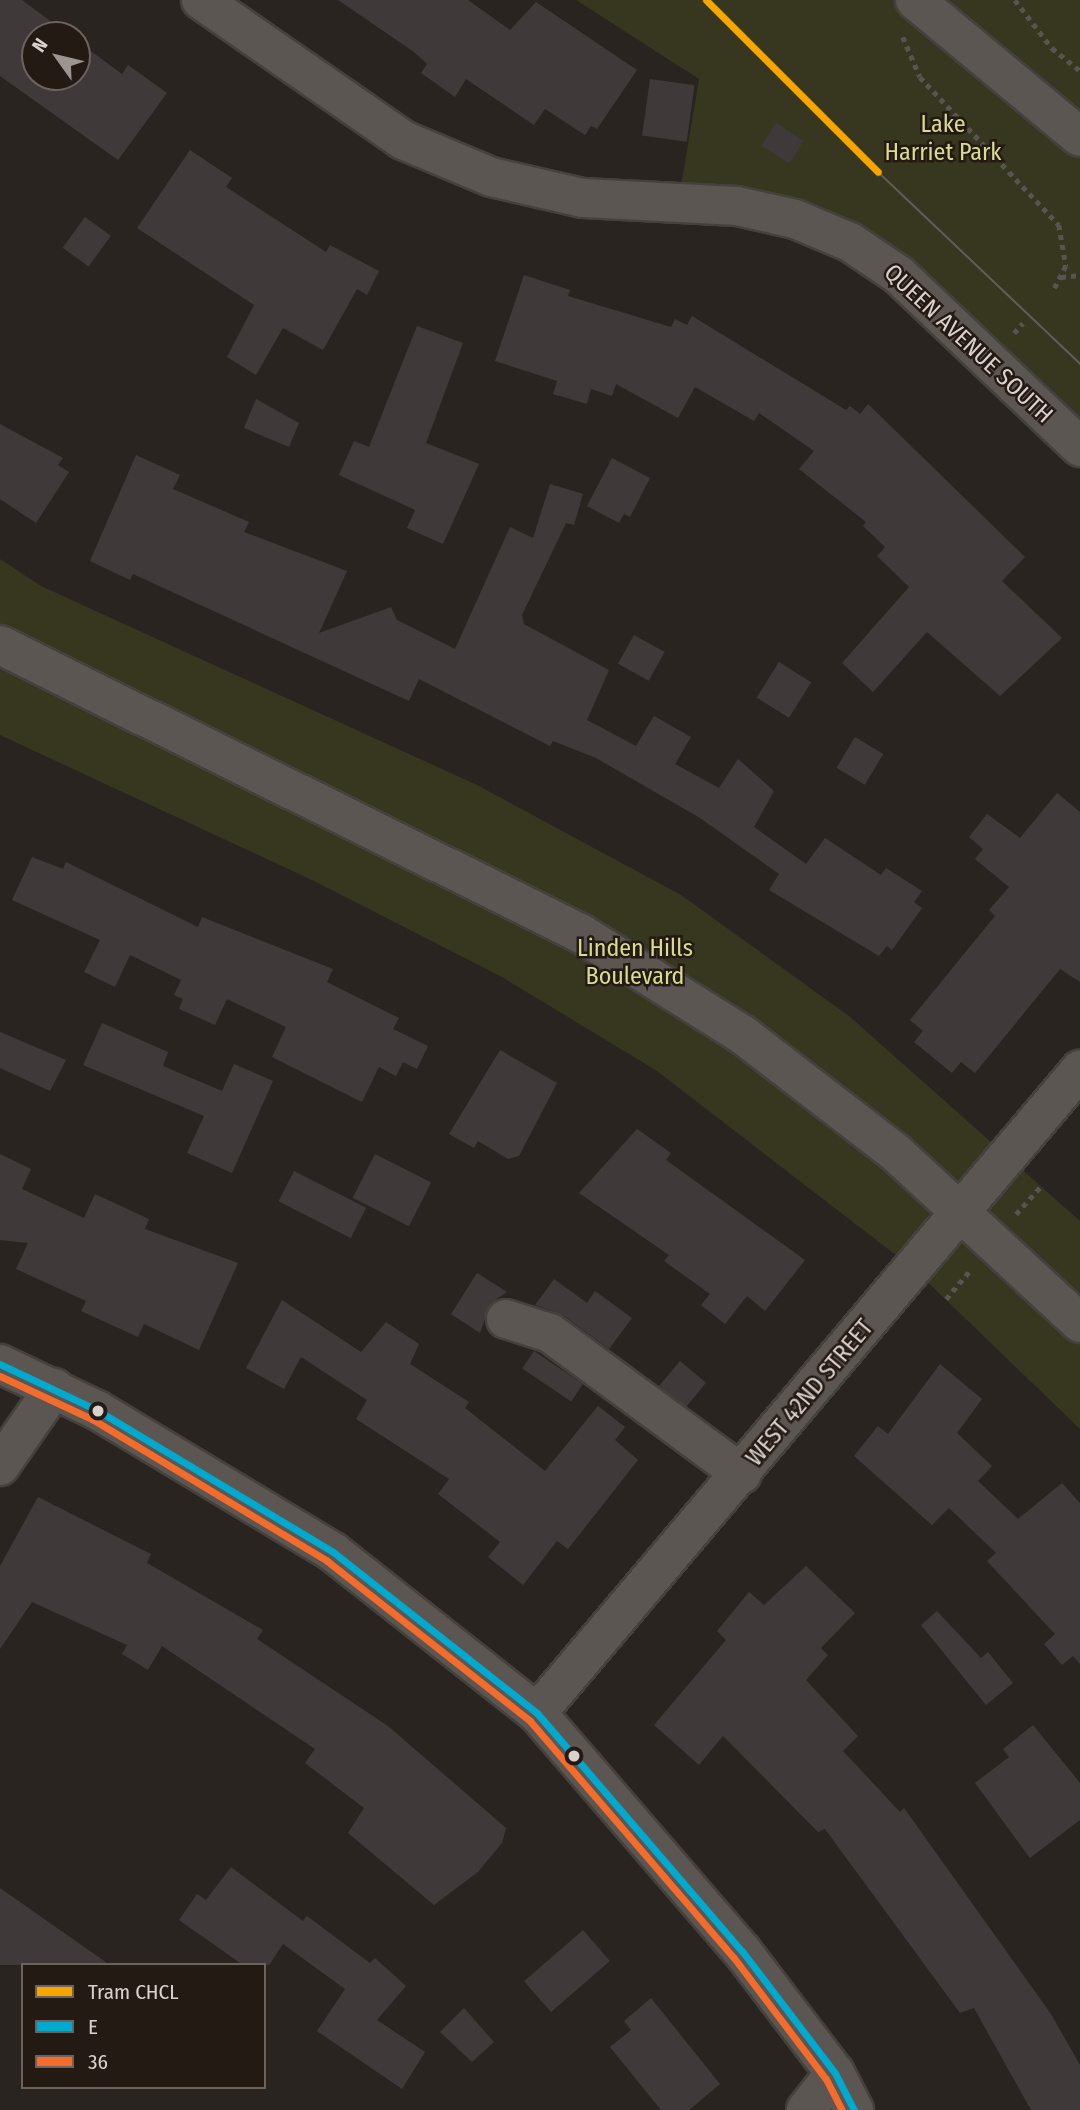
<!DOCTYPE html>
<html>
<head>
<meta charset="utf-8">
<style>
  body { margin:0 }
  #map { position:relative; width:1080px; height:2110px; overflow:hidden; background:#2a2421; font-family:"Fira Sans Condensed",sans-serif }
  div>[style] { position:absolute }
  .green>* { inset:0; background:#37361e }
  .building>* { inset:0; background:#3f3a39; transform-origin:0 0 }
  .path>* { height:4.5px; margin-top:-2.25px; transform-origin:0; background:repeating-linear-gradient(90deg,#585450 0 5px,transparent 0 10px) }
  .roads { filter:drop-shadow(2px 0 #45413d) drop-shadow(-2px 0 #45413d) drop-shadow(0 2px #45413d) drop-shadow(0 -2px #45413d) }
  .minor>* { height:38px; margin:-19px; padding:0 19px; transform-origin:19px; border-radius:19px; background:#5b5652 }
  .tram>* { height:2px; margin:-1px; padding:0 1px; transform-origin:1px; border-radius:1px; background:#615d59 }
  .bus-1>* { height:7px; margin:-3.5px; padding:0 3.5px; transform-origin:3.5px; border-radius:3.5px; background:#00a9ce }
  .bus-2>* { height:7px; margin:-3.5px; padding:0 3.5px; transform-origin:3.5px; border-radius:3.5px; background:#f36c2b }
  .tram-1>* { height:7px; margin:-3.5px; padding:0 3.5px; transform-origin:3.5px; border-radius:3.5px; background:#f7a600 }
  .dots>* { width:19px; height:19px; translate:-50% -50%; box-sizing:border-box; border:4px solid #241a14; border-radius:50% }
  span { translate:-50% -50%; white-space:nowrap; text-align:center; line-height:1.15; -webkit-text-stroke:5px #241a14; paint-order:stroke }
  .park-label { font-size:24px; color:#d9db93 }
  .street-label { font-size:24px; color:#d9d1cd }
  .legend { position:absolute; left:21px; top:1963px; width:245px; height:126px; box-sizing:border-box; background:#241a14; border:2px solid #6c635e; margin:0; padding:9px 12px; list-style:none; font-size:21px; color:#d9d1cd }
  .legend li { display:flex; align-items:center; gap:14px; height:35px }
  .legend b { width:35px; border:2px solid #6c635e }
  .north { position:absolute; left:21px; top:21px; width:70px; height:70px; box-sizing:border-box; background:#241a14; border:2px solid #6c635e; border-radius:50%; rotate:304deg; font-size:19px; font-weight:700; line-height:28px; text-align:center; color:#d9d1cd }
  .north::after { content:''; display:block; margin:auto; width:24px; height:32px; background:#9c9491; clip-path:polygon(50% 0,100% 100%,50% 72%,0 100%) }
</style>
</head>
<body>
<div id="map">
  <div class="green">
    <div style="clip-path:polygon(576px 0,1080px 0,1080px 447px,850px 242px,678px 204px,699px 79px)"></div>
    <div style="clip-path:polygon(0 559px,41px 586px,477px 785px,681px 895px,849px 1016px,1080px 1221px,1080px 1429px,914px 1269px,657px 1071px,502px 977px,314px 881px,0 735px)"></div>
  </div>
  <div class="building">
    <div style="clip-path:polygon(0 0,22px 0,69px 35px,35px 35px,35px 77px,77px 77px,77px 41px,122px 74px,128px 65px,167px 93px,118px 160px,0 76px)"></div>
    <div style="clip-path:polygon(338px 0,468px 0,510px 30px,536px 2px,637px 70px,597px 129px,591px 126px,585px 135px,545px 109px,534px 125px,466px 79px,455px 97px,421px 73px,427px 64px,414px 52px)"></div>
    <div style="left:650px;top:79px;width:45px;height:57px;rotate:8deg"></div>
    <div style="left:776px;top:123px;width:33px;height:27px;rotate:33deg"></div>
    <div style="clip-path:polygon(190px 150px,232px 178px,226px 187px,326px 252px,330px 245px,379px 271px,367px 295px,357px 289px,323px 350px,283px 328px,256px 375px,227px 357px,254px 305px,137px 228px)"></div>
    <div style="left:85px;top:217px;width:32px;height:38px;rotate:36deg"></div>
    <div style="clip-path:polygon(524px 275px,570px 290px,568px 296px,671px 327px,675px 319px,687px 325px,692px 316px,846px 410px,850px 406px,860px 414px,868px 404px,1025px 557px,1002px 581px,1062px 638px,1000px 696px,927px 632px,873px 692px,842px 663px,909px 587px,877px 556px,885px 547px,863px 526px,866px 522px,799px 469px,814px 451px,759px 413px,754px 421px,695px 387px,678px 418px,616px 384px,612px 396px,591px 389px,587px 404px,553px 394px,557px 381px,495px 361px)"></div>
    <div style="clip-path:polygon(417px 326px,463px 343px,426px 443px,479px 464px,443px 544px,407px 528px,415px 510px,339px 475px,354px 441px,369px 447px)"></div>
    <div style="clip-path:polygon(256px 399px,299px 423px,289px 447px,244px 428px)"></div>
    <div style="clip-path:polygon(0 424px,63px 458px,58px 465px,69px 472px,36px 523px,0 499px)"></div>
    <div style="clip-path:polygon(136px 455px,180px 475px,173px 489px,249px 522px,244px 532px,347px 571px,319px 633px,391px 607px,397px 620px,455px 649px,510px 527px,533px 538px,550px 484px,583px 494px,574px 525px,566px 523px,522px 615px,524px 624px,609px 670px,587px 720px,636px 746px,654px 716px,691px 737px,675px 764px,719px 788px,738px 759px,774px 791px,754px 827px,806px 864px,825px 838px,881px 875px,886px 868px,922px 891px,914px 902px,922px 908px,892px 950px,887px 946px,879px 956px,769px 890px,779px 874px,700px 818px,596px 758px,553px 741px,550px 746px,419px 679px,409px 701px,133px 574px,130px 580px,90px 561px)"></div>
    <div style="clip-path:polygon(612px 458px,650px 478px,630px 517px,624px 514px,619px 523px,587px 506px)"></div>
    <div style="left:634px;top:635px;width:35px;height:33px;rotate:29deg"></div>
    <div style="left:779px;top:662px;width:38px;height:42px;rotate:32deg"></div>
    <div style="left:855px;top:737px;width:33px;height:36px;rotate:31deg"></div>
    <div style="clip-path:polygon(1057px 793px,1080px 812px,1080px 982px,1060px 969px,975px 1073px,961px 1062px,952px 1073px,914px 1042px,923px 1031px,910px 1020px,995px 916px,989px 910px,1009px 887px,975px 859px,983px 849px,969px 837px,987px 814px,1020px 838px)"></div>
    <div style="clip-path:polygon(32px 857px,63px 869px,66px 862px,198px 927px,202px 917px,333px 969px,327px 982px,399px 1018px,393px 1029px,428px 1046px,417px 1069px,403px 1062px,396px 1076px,379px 1067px,362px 1102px,272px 1057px,286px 1027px,227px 999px,215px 1025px,179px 1009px,183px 999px,174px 995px,181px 980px,130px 955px,115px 987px,84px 972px,100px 940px,12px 900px)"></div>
    <div style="clip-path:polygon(102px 1023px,168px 1052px,163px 1066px,222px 1091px,234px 1064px,273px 1081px,232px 1173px,187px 1153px,204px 1116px,83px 1065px)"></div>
    <div style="clip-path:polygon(0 1032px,66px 1060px,50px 1091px,0 1068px)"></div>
    <div style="clip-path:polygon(500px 1050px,557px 1083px,519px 1156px,508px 1159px,478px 1141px,474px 1148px,449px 1134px)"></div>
    <div style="clip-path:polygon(637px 1129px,671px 1153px,666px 1160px,805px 1260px,765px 1311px,747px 1296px,725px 1324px,701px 1305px,710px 1294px,664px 1261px,669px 1255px,579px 1193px)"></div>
    <div style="clip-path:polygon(0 1154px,31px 1169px,22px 1189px,84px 1218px,95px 1194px,149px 1219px,145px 1229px,238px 1263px,199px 1350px,144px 1324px,138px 1337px,81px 1311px,86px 1301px,16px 1269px,28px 1243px,0 1240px)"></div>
    <div style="left:375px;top:1154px;width:63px;height:49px;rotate:27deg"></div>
    <div style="left:294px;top:1171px;width:81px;height:34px;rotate:27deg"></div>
    <div style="clip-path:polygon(477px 1273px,507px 1292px,491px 1303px,480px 1333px,451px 1314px)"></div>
    <div style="clip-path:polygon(554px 1279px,587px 1303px,595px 1291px,632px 1318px,609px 1349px,563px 1315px,535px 1305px)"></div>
    <div style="clip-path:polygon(282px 1300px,361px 1352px,386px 1322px,419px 1344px,410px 1364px,469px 1402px,465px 1408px,545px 1471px,598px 1406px,625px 1427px,615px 1440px,638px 1460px,568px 1549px,557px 1541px,523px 1585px,488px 1557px,500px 1542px,438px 1494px,449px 1479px,356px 1419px,367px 1400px,301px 1357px,284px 1389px,246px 1368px)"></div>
    <div style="left:534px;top:1351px;width:59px;height:21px;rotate:34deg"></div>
    <div style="left:680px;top:1361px;width:34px;height:33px;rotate:40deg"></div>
    <div style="clip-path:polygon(940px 1364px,982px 1399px,957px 1433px,992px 1466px,978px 1481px,1018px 1519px,1062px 1483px,1080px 1503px,1080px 1664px,1073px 1656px,1062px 1665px,1044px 1644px,1055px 1634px,987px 1561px,996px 1553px,949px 1508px,932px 1525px,854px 1456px,878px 1426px,888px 1434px)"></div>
    <div style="clip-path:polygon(38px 1497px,151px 1554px,147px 1563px,263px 1630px,257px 1639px,388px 1726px,506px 1828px,502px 1843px,478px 1872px,434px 1905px,348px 1833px,364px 1808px,305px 1763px,315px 1749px,162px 1646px,148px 1670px,122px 1654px,127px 1645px,32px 1602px,0 1649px,0 1566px)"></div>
    <div style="clip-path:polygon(806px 1566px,855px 1613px,821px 1648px,828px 1655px,806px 1680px,858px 1736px,843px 1751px,900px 1812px,904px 1808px,1051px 2014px,1080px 2065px,1080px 2110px,1031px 2110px,974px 2008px,960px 2013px,825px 1829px,818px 1832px,723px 1736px,699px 1765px,654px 1725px,726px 1640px,717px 1631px,749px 1592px,764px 1605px)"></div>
    <div style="clip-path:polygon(937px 1611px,981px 1658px,988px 1652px,1013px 1683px,986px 1705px,921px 1625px)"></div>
    <div style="clip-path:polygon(1033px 1725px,1080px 1783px,1080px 1820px,1030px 1858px,975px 1783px,1009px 1757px,1003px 1749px)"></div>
    <div style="clip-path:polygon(231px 1867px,303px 1921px,307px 1916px,370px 1963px,375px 1958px,406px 1986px,377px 2020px,425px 2052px,402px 2089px,317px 2031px,345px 1989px,283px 1944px,269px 1965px,243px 1965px,179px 1920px,197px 1894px,206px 1900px)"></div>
    <div style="clip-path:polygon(0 1888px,110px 1965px,0 1965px)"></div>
    <div style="left:583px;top:1930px;width:41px;height:78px;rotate:49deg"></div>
    <div style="clip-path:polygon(651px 1998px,720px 2084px,689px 2110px,661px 2110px,610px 2047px,631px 2030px,624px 2021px)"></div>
    <div style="clip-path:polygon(464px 2008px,494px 2042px,472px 2062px,440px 2032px)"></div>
  </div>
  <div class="path">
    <div style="left:1015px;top:0;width:61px;rotate:52.4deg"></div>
    <div style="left:1052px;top:48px;width:36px;rotate:39deg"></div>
    <div style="left:903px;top:37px;width:43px;rotate:67deg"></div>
    <div style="left:920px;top:77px;width:203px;rotate:46.8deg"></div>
    <div style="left:1059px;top:225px;width:42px;rotate:80.3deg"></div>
    <div style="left:1066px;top:266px;width:29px;rotate:117deg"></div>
    <div style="left:1061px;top:277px;width:19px;rotate:-6deg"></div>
    <div style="left:1014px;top:333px;width:13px;rotate:-48deg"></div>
    <div style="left:1016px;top:1214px;width:38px;rotate:-48deg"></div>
    <div style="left:946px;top:1299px;width:38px;rotate:-50deg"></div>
  </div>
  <div class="roads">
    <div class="minor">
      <div style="left:201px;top:0;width:246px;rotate:34.7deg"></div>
      <div style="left:403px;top:140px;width:95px;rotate:22.8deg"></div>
      <div style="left:491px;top:177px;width:94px;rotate:12.9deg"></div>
      <div style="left:583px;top:198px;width:154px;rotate:3deg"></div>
      <div style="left:737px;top:206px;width:59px;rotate:12.6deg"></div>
      <div style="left:795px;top:219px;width:60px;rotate:22.7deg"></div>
      <div style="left:850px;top:242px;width:59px;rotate:34deg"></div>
      <div style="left:899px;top:275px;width:250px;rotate:43.5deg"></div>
      <div style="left:915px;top:0;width:214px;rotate:39.7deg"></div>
      <div style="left:0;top:645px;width:648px;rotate:26.41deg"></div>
      <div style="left:580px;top:933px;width:192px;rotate:32deg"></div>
      <div style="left:743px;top:1035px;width:192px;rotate:37.6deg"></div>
      <div style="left:895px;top:1152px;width:252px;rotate:42.7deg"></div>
      <div style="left:506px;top:1319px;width:46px;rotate:17.7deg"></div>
      <div style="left:550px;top:1333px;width:238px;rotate:36.3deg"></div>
      <div style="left:0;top:1364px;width:107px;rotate:25.4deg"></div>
      <div style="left:97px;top:1410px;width:275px;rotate:31deg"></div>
      <div style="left:333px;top:1552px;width:260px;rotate:38.3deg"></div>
      <div style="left:537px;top:1713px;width:314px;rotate:49.3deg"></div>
      <div style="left:742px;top:1951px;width:153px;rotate:52.7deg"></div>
      <div style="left:835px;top:2073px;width:42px;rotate:62.8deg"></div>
      <div style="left:0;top:1466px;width:95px;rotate:-55.3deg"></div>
      <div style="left:537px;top:1713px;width:842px;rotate:-49.82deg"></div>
      <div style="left:806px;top:2110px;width:47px;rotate:-51.9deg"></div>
    </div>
  </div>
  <div class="tram">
    <div style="left:878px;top:172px;width:279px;rotate:43.5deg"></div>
  </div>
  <div class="bus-1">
    <div style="left:0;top:1364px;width:107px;rotate:25.4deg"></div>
    <div style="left:97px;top:1410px;width:275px;rotate:31deg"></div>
    <div style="left:333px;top:1552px;width:260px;rotate:38.3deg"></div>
    <div style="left:537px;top:1713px;width:314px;rotate:49.3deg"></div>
    <div style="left:742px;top:1951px;width:153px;rotate:52.7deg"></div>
    <div style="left:835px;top:2073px;width:42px;rotate:62.8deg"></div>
  </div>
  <div class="bus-2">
    <div style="left:0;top:1376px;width:102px;rotate:25.1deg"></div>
    <div style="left:92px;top:1419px;width:275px;rotate:31.1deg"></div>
    <div style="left:327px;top:1561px;width:258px;rotate:38.2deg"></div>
    <div style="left:530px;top:1721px;width:313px;rotate:49.3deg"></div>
    <div style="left:734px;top:1958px;width:152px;rotate:52.8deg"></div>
    <div style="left:826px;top:2079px;width:35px;rotate:63deg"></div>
  </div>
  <div class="tram-1">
    <div style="left:706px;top:0;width:243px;rotate:45deg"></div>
  </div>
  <div class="dots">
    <div style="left:98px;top:1411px;background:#d9d1cd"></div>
    <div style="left:574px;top:1756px;background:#d9d1cd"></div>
  </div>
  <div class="park-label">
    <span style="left:943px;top:139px">Lake<br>Harriet Park</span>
    <span style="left:635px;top:963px">Linden Hills<br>Boulevard</span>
  </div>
  <div class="street-label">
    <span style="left:968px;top:344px;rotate:43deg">QUEEN AVENUE SOUTH</span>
    <span style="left:810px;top:1393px;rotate:-50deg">WEST 42ND STREET</span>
  </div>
  <ul class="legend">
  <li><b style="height:9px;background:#f7a600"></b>Tram CHCL</li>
  <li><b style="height:9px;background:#00a9ce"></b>E</li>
  <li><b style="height:9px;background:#f36c2b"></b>36</li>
  </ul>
  <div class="north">N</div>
</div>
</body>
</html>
